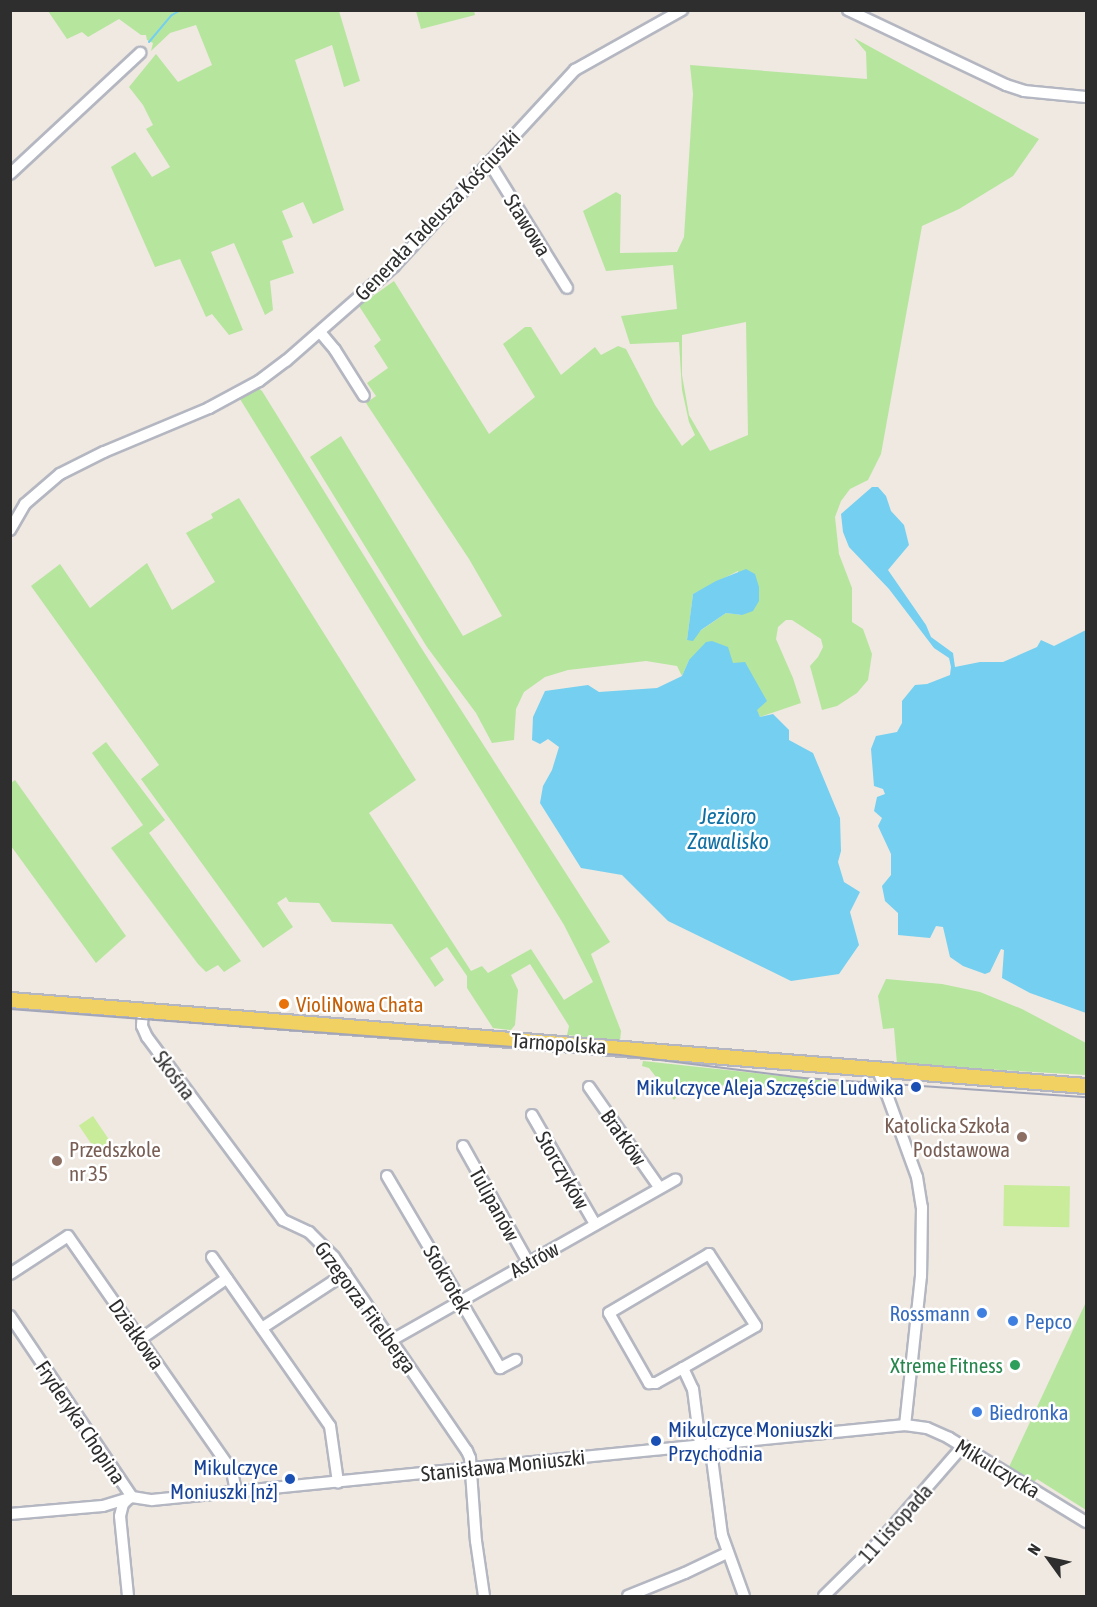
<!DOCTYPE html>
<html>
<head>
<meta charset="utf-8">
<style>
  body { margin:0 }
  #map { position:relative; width:1097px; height:1607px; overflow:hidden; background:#efe9e1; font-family:"Asap Condensed",sans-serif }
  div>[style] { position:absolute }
  .green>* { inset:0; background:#b6e59e }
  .pitch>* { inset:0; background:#c9ec9a; transform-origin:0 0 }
  .water>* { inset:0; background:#75cff0 }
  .stream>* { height:2px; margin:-1px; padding:0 1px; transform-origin:1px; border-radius:1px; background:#75cff0 }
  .roads { filter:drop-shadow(2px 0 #b4b7c1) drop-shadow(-2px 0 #b4b7c1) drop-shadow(0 2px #b4b7c1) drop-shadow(0 -2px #b4b7c1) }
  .minor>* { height:10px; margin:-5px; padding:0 5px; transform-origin:5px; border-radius:5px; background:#fff }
  .major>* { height:14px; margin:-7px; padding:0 7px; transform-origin:7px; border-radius:7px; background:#f2d163 }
  .tram>* { height:1.5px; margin:-0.75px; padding:0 0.75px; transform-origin:0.75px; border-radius:0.75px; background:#a3a6b8 }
  .dots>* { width:16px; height:16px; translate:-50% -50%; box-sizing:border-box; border:3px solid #fff; border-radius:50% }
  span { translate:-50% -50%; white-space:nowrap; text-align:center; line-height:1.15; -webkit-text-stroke:5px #fff; paint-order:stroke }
  .street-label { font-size:21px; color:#2e2e2e }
  .food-label { font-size:21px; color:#c56008 }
  .left { translate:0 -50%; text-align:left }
  .transit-label { font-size:21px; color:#164399 }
  .right { translate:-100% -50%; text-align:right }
  .education-label { font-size:21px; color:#785e54 }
  .shop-label { font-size:21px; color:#366cbe }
  .leisure-label { font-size:21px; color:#27864d }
  .water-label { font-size:22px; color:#0d6fa3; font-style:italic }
  .frame { position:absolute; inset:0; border:12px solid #2e2e2e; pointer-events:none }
  .north { position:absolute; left:1019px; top:1529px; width:60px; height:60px; -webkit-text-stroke:4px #fff; paint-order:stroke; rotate:303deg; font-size:16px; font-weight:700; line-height:24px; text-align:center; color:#2e2e2e }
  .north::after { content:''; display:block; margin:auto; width:21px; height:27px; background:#2e2e2e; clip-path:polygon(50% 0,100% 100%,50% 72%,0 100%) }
</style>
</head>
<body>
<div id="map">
  <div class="green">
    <div style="clip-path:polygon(48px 11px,339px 11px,360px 81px,344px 87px,332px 45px,295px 60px,344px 210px,313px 224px,303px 202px,282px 211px,293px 237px,282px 241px,294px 273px,270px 281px,273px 310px,265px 315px,234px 243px,211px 252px,243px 330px,229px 335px,212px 314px,206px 317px,180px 259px,155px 267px,111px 167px,135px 152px,152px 177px,170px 167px,146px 129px,153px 125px,143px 105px,129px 87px,156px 54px,178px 82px,212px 65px,196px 25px,170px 33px,151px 51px,153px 43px,147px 40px,146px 35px,141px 35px,119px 19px,88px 37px,82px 32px,67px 39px)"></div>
    <div style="clip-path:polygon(416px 11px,474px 11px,475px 15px,421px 29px)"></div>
    <div style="clip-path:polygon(evenodd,854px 38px,1039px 139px,1013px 176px,959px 209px,922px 226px,881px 454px,868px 480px,850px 489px,841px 501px,835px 517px,839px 554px,852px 588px,852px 622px,863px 629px,872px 654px,868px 680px,857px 693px,837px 706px,822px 710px,810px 666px,818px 657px,823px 647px,821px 639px,792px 620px,786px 620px,778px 627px,776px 639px,793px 678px,801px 703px,760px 717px,733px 663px,689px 660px,682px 676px,677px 666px,646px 661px,568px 670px,545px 677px,524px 692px,516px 709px,514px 740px,492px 743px,476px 713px,427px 647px,310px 457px,341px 436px,463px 636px,502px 616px,469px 559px,366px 403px,376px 396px,367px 383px,388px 368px,374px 346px,381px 340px,359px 306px,394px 281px,489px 434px,535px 397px,503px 344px,525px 327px,531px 327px,561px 375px,595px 347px,601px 355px,618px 346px,626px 349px,655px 405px,682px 446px,695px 435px,689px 422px,682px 390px,679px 342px,630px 344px,621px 316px,677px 309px,673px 265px,606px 271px,583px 211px,616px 192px,621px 195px,620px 253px,677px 252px,684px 237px,693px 94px,690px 65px,867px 79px,866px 52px,854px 38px,746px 322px,748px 435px,710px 451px,689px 415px,682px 375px,682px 335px,746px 322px,854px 38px,738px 571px,742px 615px,726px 613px,687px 640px,693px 594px,738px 571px)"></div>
    <div style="clip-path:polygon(258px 388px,262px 391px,420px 646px,610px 942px,591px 954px,621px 1031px,620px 1041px,567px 1035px,569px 1026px,530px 964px,511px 975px,518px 990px,515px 1025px,511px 1030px,493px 1028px,467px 988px,467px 976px,447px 947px,430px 958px,444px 980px,435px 987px,392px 924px,332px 922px,319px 903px,289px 902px,286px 897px,277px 903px,293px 927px,263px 948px,141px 779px,159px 765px,31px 586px,60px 564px,90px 608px,147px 563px,172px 610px,215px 582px,186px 533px,213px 518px,211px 514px,239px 498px,416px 780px,369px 813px,471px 971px,482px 966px,488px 973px,531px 949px,564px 1000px,593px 982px,564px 925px,240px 399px)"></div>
    <div style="clip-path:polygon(106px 742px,165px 820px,149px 833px,241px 961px,224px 972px,218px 965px,206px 972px,198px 964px,111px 848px,143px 825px,92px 753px)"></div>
    <div style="clip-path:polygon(15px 780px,126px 936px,96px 963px,11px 846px,11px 783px)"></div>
    <div style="clip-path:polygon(886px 979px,942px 984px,980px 992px,1022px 1009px,1086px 1043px,1086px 1075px,897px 1064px,894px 1028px,883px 1029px,878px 996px)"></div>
    <div style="clip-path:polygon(643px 1061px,837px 1082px,843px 1091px,687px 1084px,674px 1100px,649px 1068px,642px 1066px)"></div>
    <div style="clip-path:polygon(1086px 1302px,1086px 1510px,1037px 1479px,1033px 1483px,1009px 1467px)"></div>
  </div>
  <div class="pitch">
    <div style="left:93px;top:1116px;width:32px;height:17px;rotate:56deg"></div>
    <div style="left:1004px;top:1185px;width:66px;height:41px;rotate:1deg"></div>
  </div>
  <div class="water">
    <div style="clip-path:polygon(872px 487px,878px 487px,886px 496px,891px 511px,904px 525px,909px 545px,888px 570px,926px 625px,931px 637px,953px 653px,955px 667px,980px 662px,1003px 662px,1037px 647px,1041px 640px,1054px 646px,1086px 630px,1086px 1013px,1030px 993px,1002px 978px,1004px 950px,1001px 949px,990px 972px,985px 974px,963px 966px,950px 957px,943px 927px,936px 926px,930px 938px,898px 935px,898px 913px,885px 901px,882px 886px,891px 875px,891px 854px,878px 826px,882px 818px,874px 811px,877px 797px,885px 794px,883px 789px,874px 786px,871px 749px,876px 736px,897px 732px,902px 723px,902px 701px,915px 685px,927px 684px,950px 675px,951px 667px,949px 658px,934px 648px,889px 589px,849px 547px,843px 532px,841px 514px)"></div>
    <div style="clip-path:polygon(746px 569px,755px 574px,759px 587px,759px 601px,753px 611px,742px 615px,726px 613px,701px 630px,693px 641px,687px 640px,693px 594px,716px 581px)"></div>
    <div style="clip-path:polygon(712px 641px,728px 647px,733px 663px,745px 662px,767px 701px,757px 710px,760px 717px,773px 714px,789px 730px,789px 740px,813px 753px,840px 818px,841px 851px,838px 862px,844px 882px,860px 892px,850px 912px,859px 945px,839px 974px,791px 981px,668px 921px,622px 875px,581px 868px,540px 803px,543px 786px,552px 770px,559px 747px,548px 739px,540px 744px,532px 740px,533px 717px,545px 691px,588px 685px,599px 692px,657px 688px,682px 676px,689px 660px,706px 642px)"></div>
  </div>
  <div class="stream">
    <div style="left:149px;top:42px;width:35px;rotate:-50deg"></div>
    <div style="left:172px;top:15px;width:8px;rotate:-30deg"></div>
    <div style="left:179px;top:11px;width:24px;rotate:-2deg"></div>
  </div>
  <div class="roads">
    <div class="minor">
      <div style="left:848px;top:10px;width:175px;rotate:25.4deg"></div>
      <div style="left:1006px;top:85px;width:19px;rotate:18deg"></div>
      <div style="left:1024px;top:91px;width:62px;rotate:5.5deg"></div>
      <div style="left:489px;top:162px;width:148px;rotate:58.2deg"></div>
      <div style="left:10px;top:174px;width:178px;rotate:-42.9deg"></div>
      <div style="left:320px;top:332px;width:23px;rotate:50deg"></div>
      <div style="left:335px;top:350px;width:54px;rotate:57.8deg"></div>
      <div style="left:10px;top:530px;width:30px;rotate:-60deg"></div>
      <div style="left:25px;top:504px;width:46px;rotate:-40.6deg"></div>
      <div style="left:60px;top:474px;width:49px;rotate:-26.6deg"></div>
      <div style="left:104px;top:452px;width:114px;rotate:-22.7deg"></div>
      <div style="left:209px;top:408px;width:57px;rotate:-28.4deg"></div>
      <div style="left:259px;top:381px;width:34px;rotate:-37deg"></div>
      <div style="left:286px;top:361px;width:144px;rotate:-41.3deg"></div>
      <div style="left:394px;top:266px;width:267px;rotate:-47.3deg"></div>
      <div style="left:575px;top:70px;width:123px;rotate:-29.3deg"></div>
      <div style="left:143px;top:1011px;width:15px;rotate:94deg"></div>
      <div style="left:142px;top:1026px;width:12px;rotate:66deg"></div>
      <div style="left:147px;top:1037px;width:228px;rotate:53.4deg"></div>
      <div style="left:283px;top:1220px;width:29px;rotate:25deg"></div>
      <div style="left:309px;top:1232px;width:35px;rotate:45deg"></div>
      <div style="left:334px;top:1257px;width:235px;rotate:55.6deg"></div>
      <div style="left:467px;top:1451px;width:8px;rotate:67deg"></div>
      <div style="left:470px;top:1458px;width:83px;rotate:85.9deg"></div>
      <div style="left:476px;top:1541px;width:56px;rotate:81.7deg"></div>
      <div style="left:878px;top:1070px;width:114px;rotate:70deg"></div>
      <div style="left:917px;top:1177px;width:30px;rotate:81deg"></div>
      <div style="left:922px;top:1207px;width:69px;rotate:90.8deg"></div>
      <div style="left:921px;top:1276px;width:150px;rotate:96.1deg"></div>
      <div style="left:589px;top:1087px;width:122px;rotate:55deg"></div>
      <div style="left:532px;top:1115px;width:126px;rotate:60deg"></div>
      <div style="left:463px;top:1146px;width:133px;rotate:60.7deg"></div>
      <div style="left:387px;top:1176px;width:223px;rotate:59.5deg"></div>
      <div style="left:500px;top:1368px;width:18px;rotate:-27deg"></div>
      <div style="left:212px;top:1257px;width:206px;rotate:55.1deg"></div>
      <div style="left:330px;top:1426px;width:57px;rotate:81.9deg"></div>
      <div style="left:10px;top:1274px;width:69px;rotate:-33.2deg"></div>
      <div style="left:68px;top:1236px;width:287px;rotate:55.1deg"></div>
      <div style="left:232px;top:1471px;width:21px;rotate:79deg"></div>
      <div style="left:10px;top:1316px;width:218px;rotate:56deg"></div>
      <div style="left:262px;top:1328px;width:100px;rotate:-33.2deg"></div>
      <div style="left:141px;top:1339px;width:105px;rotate:-35.3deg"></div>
      <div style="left:392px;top:1340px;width:326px;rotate:-29.5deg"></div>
      <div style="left:683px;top:1368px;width:84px;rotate:-29.9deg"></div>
      <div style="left:756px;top:1326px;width:86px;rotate:-123.1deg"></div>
      <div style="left:709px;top:1254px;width:116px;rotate:149.5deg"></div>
      <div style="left:609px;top:1313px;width:81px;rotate:60.3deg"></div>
      <div style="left:649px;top:1383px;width:7px"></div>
      <div style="left:656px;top:1383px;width:31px;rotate:-29deg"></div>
      <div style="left:683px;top:1368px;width:23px;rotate:65deg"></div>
      <div style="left:693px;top:1389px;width:55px;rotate:82.7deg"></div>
      <div style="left:710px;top:1443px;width:93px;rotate:82.6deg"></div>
      <div style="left:722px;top:1535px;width:65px;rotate:70.2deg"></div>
      <div style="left:10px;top:1514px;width:93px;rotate:-4.9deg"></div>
      <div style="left:103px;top:1506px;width:30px;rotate:-17deg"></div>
      <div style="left:132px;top:1497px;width:20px;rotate:9deg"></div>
      <div style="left:152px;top:1500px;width:757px;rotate:-5.69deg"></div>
      <div style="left:905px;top:1425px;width:22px;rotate:8deg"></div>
      <div style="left:927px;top:1428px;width:24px;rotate:24deg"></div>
      <div style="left:949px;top:1438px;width:161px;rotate:31.5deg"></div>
      <div style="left:128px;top:1596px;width:80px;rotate:-95.7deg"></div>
      <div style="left:120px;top:1516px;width:12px;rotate:-76deg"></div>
      <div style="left:123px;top:1504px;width:8px;rotate:-45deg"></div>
      <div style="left:628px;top:1596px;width:61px;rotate:-22deg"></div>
      <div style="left:685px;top:1573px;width:47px;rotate:-25.5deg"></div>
      <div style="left:824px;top:1596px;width:80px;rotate:-44.5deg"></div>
      <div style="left:881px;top:1540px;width:125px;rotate:-48.9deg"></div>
    </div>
    <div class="major">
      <div style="left:10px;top:1000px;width:1079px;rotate:4.57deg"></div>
    </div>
  </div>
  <div class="tram">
    <div style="left:10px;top:1009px;width:612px;rotate:4.31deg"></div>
    <div style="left:620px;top:1055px;width:185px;rotate:7.1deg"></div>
    <div style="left:804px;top:1078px;width:283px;rotate:3.9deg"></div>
  </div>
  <div class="dots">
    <div style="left:284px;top:1004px;background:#e8710a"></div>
    <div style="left:916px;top:1087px;background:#1a4fb4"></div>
    <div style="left:1022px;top:1137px;background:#8d6e63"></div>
    <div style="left:57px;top:1161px;background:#8d6e63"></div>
    <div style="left:982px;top:1313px;background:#3f7fe0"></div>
    <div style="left:1013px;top:1321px;background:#3f7fe0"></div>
    <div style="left:1015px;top:1365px;background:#2e9e5b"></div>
    <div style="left:977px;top:1412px;background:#3f7fe0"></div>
    <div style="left:656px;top:1441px;background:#1a4fb4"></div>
    <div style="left:290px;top:1479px;background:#1a4fb4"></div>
  </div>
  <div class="street-label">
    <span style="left:437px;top:215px;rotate:-46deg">Generała Tadeusza Kościuszki</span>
    <span style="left:528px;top:225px;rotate:58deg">Stawowa</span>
    <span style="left:559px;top:1043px;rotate:4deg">Tarnopolska</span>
    <span style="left:175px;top:1075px;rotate:53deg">Skośna</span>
    <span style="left:624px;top:1137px;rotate:55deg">Bratków</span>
    <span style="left:563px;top:1170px;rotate:60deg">Storczyków</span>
    <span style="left:495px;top:1204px;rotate:61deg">Tulipanów</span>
    <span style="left:534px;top:1259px;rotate:-29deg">Astrów</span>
    <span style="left:448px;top:1279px;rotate:60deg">Stokrotek</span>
    <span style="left:366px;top:1307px;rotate:54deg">Grzegorza Fitelberga</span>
    <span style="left:137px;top:1334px;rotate:55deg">Działkowa</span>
    <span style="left:81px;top:1422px;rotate:56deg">Fryderyka Chopina</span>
    <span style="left:503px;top:1465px;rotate:-6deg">Stanisława Moniuszki</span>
    <span style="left:998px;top:1468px;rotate:31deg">Mikulczycka</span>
    <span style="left:895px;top:1523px;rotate:-48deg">11 Listopada</span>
  </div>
  <div class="food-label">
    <span class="left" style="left:296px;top:1004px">VioliNowa Chata</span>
  </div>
  <div class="transit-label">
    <span class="right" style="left:904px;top:1087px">Mikulczyce Aleja Szczęście Ludwika</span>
    <span class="left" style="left:668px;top:1441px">Mikulczyce Moniuszki<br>Przychodnia</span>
    <span class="right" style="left:278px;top:1479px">Mikulczyce<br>Moniuszki [nż]</span>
  </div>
  <div class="education-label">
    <span class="right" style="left:1010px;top:1137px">Katolicka Szkoła<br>Podstawowa</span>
    <span class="left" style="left:69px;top:1161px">Przedszkole<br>nr 35</span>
  </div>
  <div class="shop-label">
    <span class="right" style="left:970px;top:1313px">Rossmann</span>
    <span class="left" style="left:1025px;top:1321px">Pepco</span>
    <span class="left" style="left:989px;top:1412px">Biedronka</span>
  </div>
  <div class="leisure-label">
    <span class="right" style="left:1003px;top:1365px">Xtreme Fitness</span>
  </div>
  <div class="water-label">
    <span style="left:728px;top:829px">Jezioro<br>Zawalisko</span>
  </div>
  <div class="frame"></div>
  <div class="north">N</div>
</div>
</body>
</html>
